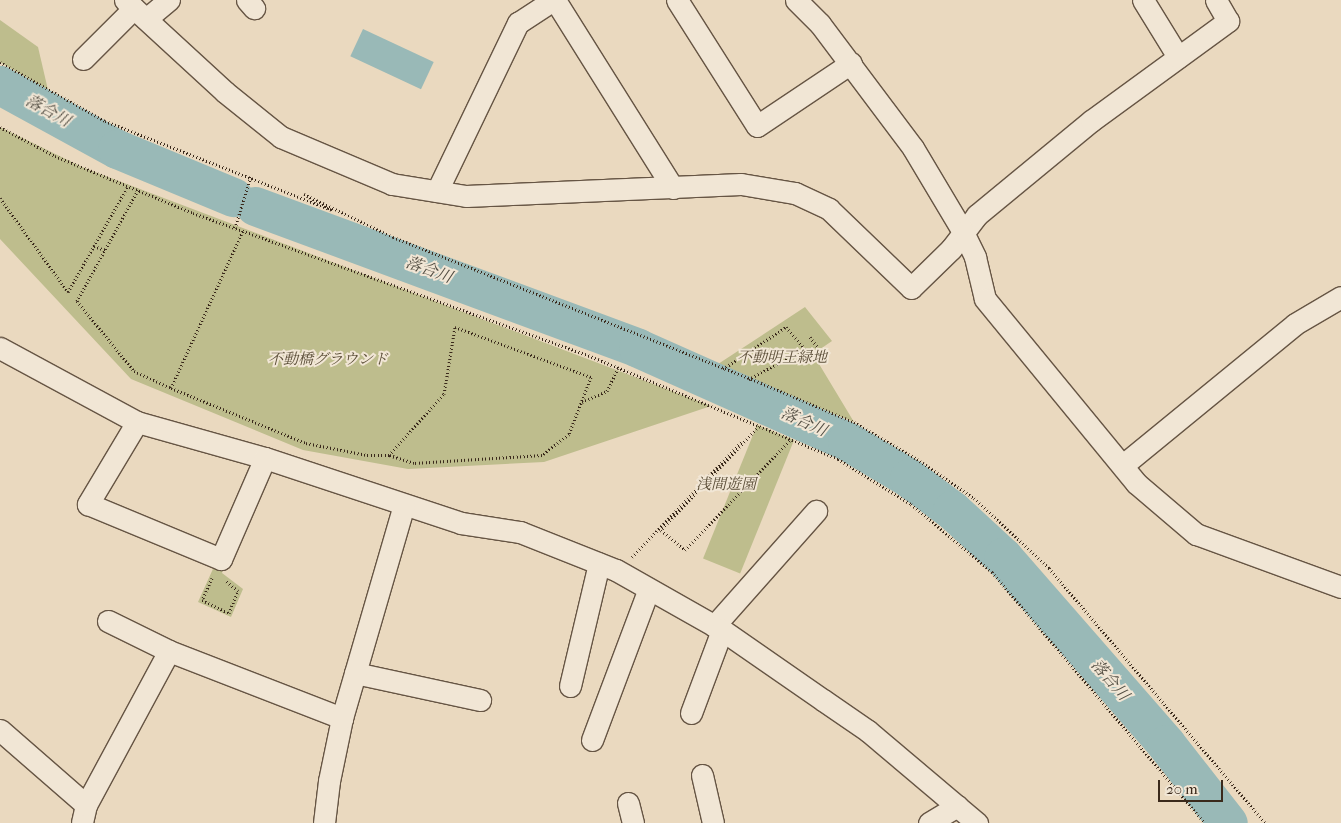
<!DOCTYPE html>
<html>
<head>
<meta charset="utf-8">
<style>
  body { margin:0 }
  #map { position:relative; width:1341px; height:823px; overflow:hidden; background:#ead9bf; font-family:"IM FELL French Canon","Noto Serif JP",serif }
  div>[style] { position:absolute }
  .green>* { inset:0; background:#bebd8d; transform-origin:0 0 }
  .water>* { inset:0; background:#99b9b7; transform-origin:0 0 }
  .river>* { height:39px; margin:-19.5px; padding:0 19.5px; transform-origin:19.5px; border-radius:19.5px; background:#99b9b7 }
  .path>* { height:3px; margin-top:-1.5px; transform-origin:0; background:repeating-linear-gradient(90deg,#3a291b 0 1px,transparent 0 3.5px) }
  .roads { filter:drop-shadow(1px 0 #654) drop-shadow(-1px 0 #654) drop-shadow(0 1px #654) drop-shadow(0 -1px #654) }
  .minor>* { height:21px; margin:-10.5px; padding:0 10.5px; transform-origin:10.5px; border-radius:10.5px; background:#f1e6d5 }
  span { translate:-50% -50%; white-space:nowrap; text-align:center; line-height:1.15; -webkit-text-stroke:4px #f1e6d5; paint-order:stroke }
  .park-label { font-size:15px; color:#5b4e38; font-style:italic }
  .water-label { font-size:16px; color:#524d42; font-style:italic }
  .scale { position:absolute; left:1158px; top:780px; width:65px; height:22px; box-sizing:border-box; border:2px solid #3a291b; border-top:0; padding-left:6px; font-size:15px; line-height:18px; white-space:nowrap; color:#3a291b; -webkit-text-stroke:4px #f1e6d5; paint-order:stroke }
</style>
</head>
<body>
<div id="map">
  <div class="green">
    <div style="clip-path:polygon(0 20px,38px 47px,48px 90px,0 62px)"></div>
    <div style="clip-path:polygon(0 127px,82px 167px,711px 406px,544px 462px,408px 469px,303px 450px,131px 379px,0 239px)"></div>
    <div style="clip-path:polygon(805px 307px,832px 341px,813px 354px,854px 422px,715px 366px)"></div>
    <div style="left:757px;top:425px;width:40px;height:144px;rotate:22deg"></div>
    <div style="clip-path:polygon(217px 560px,225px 563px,222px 573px,243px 589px,231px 617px,198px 602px)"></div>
  </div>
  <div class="water">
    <div style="left:363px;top:29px;width:78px;height:30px;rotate:25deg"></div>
  </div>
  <div class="river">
    <div style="left:0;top:85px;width:133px;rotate:28.7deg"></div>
    <div style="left:117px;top:149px;width:126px;rotate:22.5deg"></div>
    <div style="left:255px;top:206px;width:408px;rotate:20.3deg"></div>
    <div style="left:638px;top:348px;width:229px;rotate:24deg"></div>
    <div style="left:847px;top:441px;width:72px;rotate:30.8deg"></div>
    <div style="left:909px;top:478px;width:54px;rotate:36.7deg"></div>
    <div style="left:952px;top:510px;width:69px;rotate:42.7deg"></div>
    <div style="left:1003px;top:557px;width:248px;rotate:48.9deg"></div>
    <div style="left:1166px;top:744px;width:100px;rotate:51.9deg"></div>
  </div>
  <div class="path">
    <div style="left:0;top:62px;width:120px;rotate:29.3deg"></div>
    <div style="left:105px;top:121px;width:244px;rotate:21.4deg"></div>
    <div style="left:332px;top:210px;width:32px;rotate:-150deg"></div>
    <div style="left:304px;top:194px;width:99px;rotate:25.8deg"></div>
    <div style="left:393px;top:237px;width:396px;rotate:21.6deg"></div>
    <div style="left:761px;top:383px;width:101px;rotate:22.8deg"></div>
    <div style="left:854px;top:422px;width:73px;rotate:30.4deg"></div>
    <div style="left:917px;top:459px;width:69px;rotate:34.4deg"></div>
    <div style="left:974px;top:498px;width:103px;rotate:43deg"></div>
    <div style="left:1049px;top:568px;width:334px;rotate:49.7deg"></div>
    <div style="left:0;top:127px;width:62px;rotate:27.8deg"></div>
    <div style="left:55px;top:156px;width:149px;rotate:22.4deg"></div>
    <div style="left:193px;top:213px;width:417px;rotate:19.8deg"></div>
    <div style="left:585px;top:354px;width:274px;rotate:22.5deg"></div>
    <div style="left:838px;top:459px;width:86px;rotate:31.7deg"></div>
    <div style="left:911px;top:504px;width:106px;rotate:40deg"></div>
    <div style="left:992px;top:572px;width:329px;rotate:49.7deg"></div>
    <div style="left:138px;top:190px;width:127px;rotate:118.8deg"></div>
    <div style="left:77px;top:301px;width:90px;rotate:50.8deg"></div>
    <div style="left:134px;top:371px;width:41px;rotate:24.7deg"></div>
    <div style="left:171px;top:388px;width:173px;rotate:-65.4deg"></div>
    <div style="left:0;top:198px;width:116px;rotate:54.1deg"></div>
    <div style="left:68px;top:292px;width:122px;rotate:-60.5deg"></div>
    <div style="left:235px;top:228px;width:54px;rotate:-72.9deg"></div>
    <div style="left:94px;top:246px;width:12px;rotate:20deg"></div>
    <div style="left:455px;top:327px;width:145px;rotate:20.2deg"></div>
    <div style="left:591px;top:377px;width:61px;rotate:111.1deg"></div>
    <div style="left:569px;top:434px;width:34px;rotate:142deg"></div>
    <div style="left:542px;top:455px;width:128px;rotate:176.4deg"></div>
    <div style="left:414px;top:463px;width:26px;rotate:-162deg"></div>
    <div style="left:389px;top:455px;width:82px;rotate:-48deg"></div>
    <div style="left:444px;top:394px;width:68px;rotate:-80.7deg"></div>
    <div style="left:810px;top:337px;width:15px;rotate:53deg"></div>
    <div style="left:723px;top:369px;width:76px;rotate:-33.7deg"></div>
    <div style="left:786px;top:327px;width:29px;rotate:49deg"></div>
    <div style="left:805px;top:349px;width:64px;rotate:151.8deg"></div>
    <div style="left:171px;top:388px;width:146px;rotate:22.2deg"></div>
    <div style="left:306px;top:443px;width:62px;rotate:11.1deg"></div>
    <div style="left:367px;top:455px;width:22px"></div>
    <div style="left:582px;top:402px;width:27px;rotate:-24deg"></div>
    <div style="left:607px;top:391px;width:25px;rotate:-64deg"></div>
    <div style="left:759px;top:426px;width:143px;rotate:133.3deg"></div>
    <div style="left:661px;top:530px;width:31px;rotate:40deg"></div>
    <div style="left:685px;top:550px;width:153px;rotate:-46.3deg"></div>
    <div style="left:632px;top:557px;width:161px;rotate:-46.5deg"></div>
    <div style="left:212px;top:578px;width:24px;rotate:114deg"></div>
    <div style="left:202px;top:600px;width:30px;rotate:26deg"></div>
    <div style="left:229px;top:613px;width:24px;rotate:-68deg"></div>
    <div style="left:238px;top:591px;width:17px;rotate:-140deg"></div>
  </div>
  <div class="roads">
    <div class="minor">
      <div style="left:125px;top:0;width:136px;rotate:42.6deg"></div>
      <div style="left:225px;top:92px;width:72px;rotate:38.8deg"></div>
      <div style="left:281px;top:137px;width:121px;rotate:22.9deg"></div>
      <div style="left:392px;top:184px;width:75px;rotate:9.2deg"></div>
      <div style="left:466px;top:196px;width:275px;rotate:-2.5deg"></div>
      <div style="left:741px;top:184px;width:55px;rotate:9.5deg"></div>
      <div style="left:795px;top:193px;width:38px;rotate:25deg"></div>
      <div style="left:829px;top:209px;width:114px;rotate:43.9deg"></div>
      <div style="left:911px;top:288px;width:56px;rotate:-44.3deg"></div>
      <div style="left:951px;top:249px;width:43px;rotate:-52.6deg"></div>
      <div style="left:977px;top:215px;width:148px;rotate:-39.5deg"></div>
      <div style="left:1091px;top:121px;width:170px;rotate:-36.1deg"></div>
      <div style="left:1228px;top:21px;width:24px;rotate:-120deg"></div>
      <div style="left:247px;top:0;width:11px;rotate:49deg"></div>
      <div style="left:555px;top:0;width:222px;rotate:57.9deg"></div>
      <div style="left:677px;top:0;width:149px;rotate:57.6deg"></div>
      <div style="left:757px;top:126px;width:113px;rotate:-33.8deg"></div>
      <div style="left:796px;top:0;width:34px;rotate:45deg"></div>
      <div style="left:820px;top:24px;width:155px;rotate:53.1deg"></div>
      <div style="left:913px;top:148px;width:98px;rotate:59.2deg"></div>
      <div style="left:963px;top:232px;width:28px;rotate:64deg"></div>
      <div style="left:975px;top:257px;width:43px;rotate:76.6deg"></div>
      <div style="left:985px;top:299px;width:238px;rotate:50.6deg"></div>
      <div style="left:1136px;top:483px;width:79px;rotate:40.4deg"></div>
      <div style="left:1196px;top:534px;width:154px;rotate:20.1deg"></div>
      <div style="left:1143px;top:0;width:67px;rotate:58.4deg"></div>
      <div style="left:146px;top:19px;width:30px;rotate:-40deg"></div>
      <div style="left:83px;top:59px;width:72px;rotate:-45deg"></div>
      <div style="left:437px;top:191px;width:187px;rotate:-64.3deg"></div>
      <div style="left:518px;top:23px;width:42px;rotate:-33.3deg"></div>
      <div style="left:0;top:348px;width:156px;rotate:28.4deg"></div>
      <div style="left:137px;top:422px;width:133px;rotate:15.7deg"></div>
      <div style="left:265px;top:458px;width:206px;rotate:18.3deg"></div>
      <div style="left:461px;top:523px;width:60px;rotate:8.7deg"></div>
      <div style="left:520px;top:532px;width:103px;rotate:21.6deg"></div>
      <div style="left:616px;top:570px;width:122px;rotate:29.5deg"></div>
      <div style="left:722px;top:630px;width:123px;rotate:34.7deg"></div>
      <div style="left:823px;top:700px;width:55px;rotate:34.6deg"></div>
      <div style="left:868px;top:731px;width:143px;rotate:40.2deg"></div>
      <div style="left:137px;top:422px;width:96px;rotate:120.9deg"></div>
      <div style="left:88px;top:504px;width:144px;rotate:22.5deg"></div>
      <div style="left:221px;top:559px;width:110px;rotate:-66.5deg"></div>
      <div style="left:1123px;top:465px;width:222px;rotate:-39.3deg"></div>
      <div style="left:1295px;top:324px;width:53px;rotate:-30.4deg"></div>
      <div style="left:108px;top:621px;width:68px;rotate:26.2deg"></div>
      <div style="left:169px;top:651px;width:186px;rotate:21.2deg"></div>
      <div style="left:714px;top:626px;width:154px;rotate:-48.4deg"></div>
      <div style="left:355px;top:673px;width:128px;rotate:12.2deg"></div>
      <div style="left:570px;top:686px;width:126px;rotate:-76.7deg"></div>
      <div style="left:691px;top:713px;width:89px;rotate:-69.5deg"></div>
      <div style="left:0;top:730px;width:114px;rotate:41.1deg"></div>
      <div style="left:86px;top:805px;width:18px;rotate:103deg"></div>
      <div style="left:592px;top:740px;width:159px;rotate:-69.4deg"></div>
      <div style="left:702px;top:775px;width:49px;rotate:77.1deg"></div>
      <div style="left:628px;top:803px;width:21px;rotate:76deg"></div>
      <div style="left:86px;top:805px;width:175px;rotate:-61.7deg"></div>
      <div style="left:324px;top:823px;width:42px;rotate:-83.2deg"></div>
      <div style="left:329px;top:781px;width:64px;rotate:-78.3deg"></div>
      <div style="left:342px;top:718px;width:222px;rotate:-73.8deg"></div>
      <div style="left:929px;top:823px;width:33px;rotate:-31deg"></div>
    </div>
  </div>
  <div class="park-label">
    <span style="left:782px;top:358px">不動明王緑地</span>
    <span style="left:328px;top:360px">不動橋グラウンド</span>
    <span style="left:726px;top:485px">浅間遊園</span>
  </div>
  <div class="water-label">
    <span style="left:48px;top:111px;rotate:29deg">落合川</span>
    <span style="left:429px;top:270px;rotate:20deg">落合川</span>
    <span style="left:804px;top:422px;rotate:24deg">落合川</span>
    <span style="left:1110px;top:680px;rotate:49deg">落合川</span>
  </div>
  <div class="scale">20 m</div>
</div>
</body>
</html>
